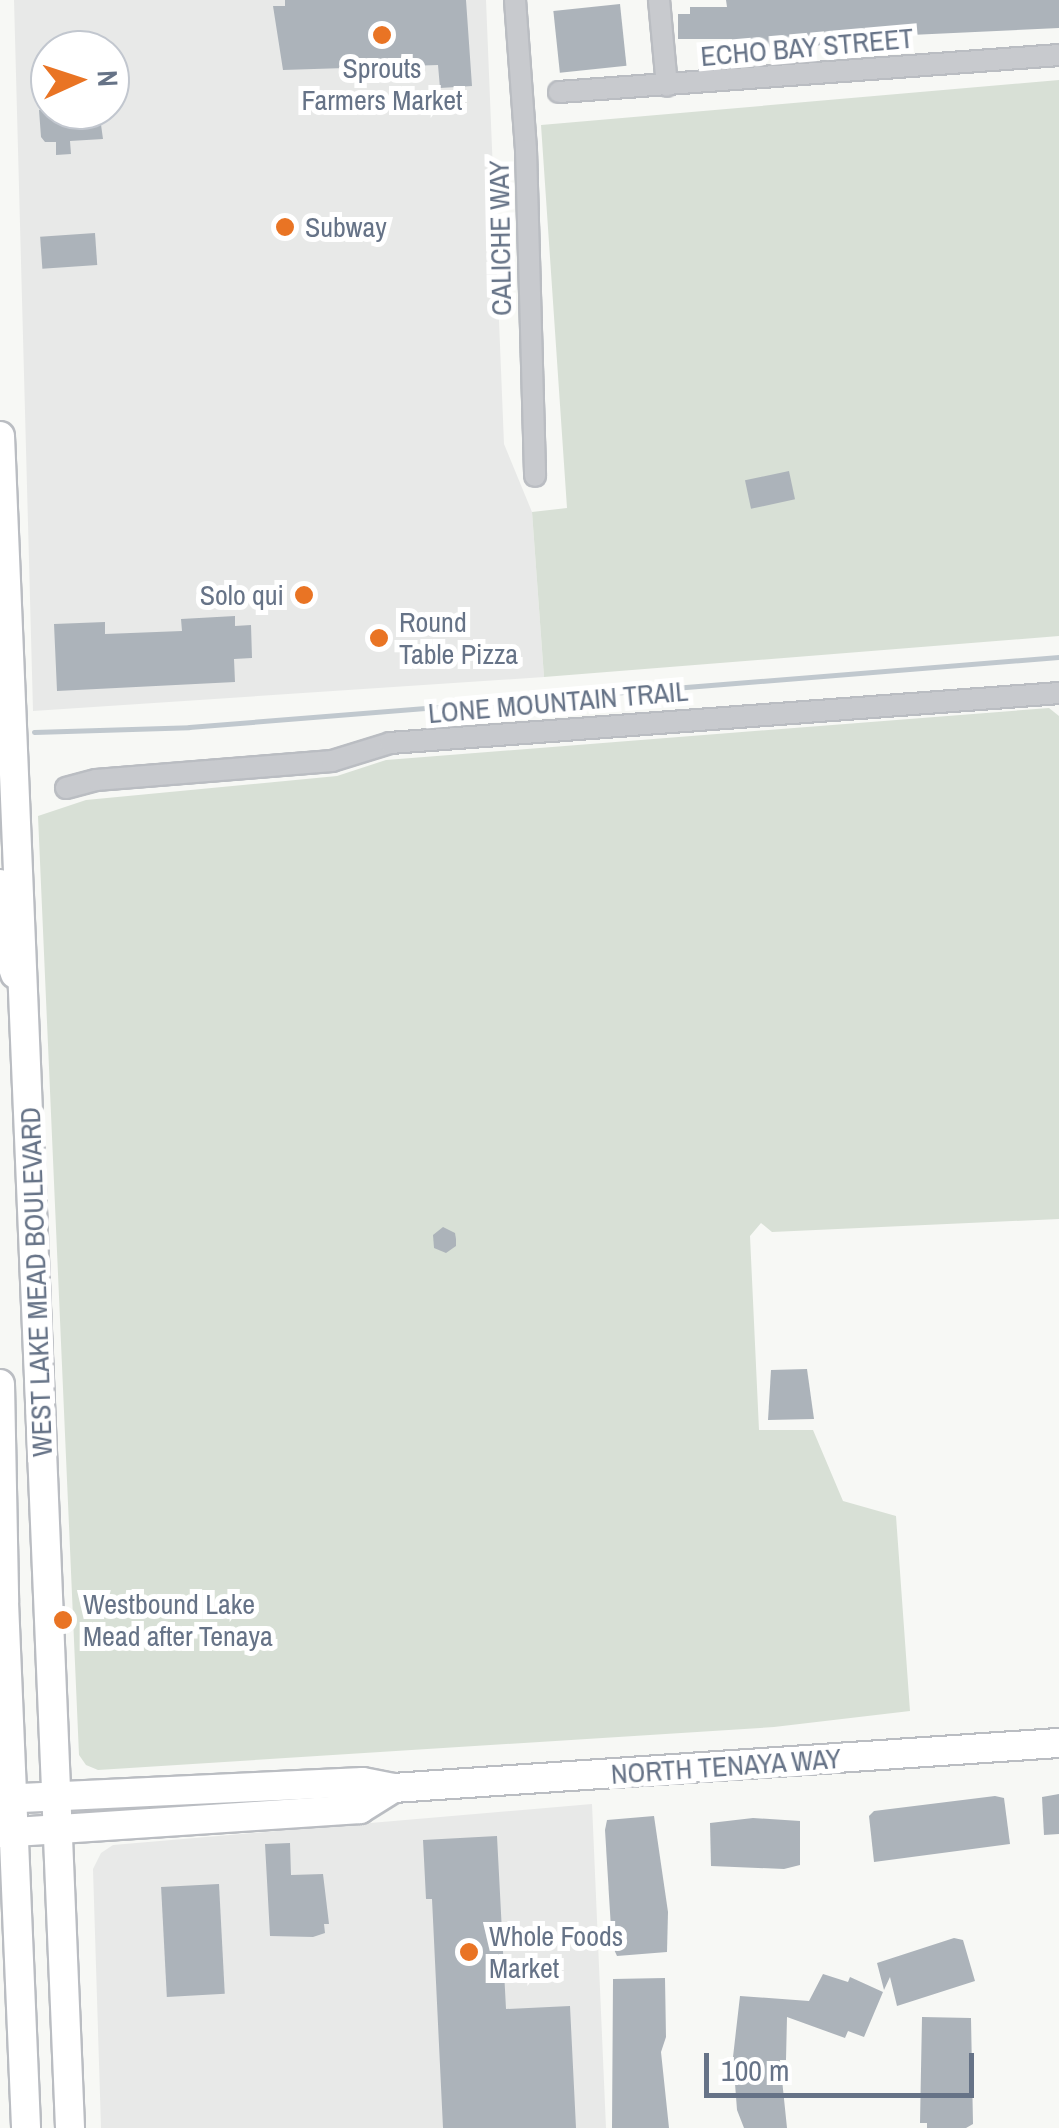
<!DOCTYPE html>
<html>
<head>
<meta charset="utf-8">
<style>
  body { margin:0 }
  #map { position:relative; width:1059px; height:2128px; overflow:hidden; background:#f7f8f5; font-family:"Archivo Narrow",sans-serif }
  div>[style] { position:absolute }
  .built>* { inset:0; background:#e8e9e8 }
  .green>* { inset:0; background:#d8e0d6 }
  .stream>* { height:5px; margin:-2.5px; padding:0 2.5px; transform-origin:2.5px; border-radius:2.5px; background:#c0c8ce }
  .building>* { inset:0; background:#acb3ba; transform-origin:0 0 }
  .roads { filter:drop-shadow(2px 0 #babdc2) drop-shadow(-2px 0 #babdc2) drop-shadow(0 2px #babdc2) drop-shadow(0 -2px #babdc2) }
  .minor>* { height:20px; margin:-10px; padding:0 10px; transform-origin:10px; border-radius:10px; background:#c8cace }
  .major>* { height:28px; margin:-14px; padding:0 14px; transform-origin:14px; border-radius:14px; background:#fff }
  .dots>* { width:28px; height:28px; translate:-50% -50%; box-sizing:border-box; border:5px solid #fff; border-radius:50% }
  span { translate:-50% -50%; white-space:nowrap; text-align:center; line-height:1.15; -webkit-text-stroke:10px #fff; paint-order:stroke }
  .street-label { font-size:28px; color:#667387 }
  .poi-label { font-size:28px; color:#667387 }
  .left { translate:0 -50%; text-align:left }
  .right { translate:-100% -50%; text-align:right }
  .north { position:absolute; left:30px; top:30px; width:100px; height:100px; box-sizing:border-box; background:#fff; border:2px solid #c2c7cf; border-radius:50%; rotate:87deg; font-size:28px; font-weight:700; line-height:40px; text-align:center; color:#667387 }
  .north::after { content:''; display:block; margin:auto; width:35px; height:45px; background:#e97424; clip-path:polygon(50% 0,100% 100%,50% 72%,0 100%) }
  .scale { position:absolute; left:704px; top:2053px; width:270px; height:45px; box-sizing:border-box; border:5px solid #667387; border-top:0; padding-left:12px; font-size:30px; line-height:35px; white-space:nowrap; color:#667387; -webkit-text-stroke:8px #fff; paint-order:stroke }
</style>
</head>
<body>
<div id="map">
  <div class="built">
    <div style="clip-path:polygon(evenodd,14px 0,486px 0,504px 444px,532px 512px,544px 677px,33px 711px,14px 0,50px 50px,110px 50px,110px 110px,50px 110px,50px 50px)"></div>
    <div style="clip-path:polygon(592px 1804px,606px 2128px,101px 2128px,93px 1869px,101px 1853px,113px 1845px)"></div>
  </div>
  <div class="green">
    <div style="clip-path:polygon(1059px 80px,1059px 636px,544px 677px,532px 512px,567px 508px,541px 125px)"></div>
    <div style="clip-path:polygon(1049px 708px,1059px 716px,1059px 1219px,772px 1232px,761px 1223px,750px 1236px,759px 1430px,813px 1430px,843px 1501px,896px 1516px,910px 1711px,774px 1727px,98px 1770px,86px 1765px,79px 1755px,38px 816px,86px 800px,337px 776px,386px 760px)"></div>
  </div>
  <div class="stream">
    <div style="left:34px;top:732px;width:155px;rotate:-1.8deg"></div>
    <div style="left:189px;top:727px;width:873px;rotate:-4.6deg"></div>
  </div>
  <div class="building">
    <div style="clip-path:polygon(285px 0,466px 0,472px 86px,440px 88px,438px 65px,283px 70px,273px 6px,285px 6px)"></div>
    <div style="clip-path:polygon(726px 0,1059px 0,1059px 28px,889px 36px,890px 40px,733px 52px,732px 39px,678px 39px,678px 14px,690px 14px,690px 7px,727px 7px)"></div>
    <div style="left:620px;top:4px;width:62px;height:67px;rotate:84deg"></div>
    <div style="clip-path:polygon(39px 110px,99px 110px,103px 139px,70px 141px,71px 154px,56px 155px,56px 142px,45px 142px,41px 137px)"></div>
    <div style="left:95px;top:233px;width:32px;height:55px;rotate:86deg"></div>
    <div style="left:789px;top:471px;width:29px;height:45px;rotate:78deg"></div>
    <div style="clip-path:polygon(235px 616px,235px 626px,251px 625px,252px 658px,234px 659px,235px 682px,57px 691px,54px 624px,105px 622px,105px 634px,182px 631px,181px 619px)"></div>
    <div style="clip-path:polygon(443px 1227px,455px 1233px,456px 1239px,456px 1246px,446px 1253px,434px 1248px,433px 1235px)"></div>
    <div style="clip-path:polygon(807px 1369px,814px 1419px,768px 1420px,771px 1370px)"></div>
    <div style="clip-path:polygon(1059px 1794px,1059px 1834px,1044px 1835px,1042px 1797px)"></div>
    <div style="clip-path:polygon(995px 1796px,1004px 1798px,1010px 1844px,874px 1862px,869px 1816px,874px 1811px)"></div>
    <div style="clip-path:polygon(654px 1816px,668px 1912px,667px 1952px,617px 1956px,612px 1945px,605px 1830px,607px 1820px)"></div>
    <div style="clip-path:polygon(753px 1818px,800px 1821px,800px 1865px,784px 1869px,711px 1866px,710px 1823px)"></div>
    <div style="clip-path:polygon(497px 1836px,506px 2009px,570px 2006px,576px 2128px,443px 2128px,432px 1899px,426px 1899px,423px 1840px)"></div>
    <div style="clip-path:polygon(290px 1843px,291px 1875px,323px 1874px,329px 1924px,324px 1924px,325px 1933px,313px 1937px,270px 1936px,265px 1844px)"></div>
    <div style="left:219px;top:1884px;width:110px;height:58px;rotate:87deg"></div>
    <div style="clip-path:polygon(954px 1938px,963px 1940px,975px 1981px,897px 2006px,890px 1977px,884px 1990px,877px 1963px)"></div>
    <div style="clip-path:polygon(823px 1974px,848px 1982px,850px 1977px,883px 1992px,864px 2037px,848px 2031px,845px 2038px,787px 2017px,786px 2060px,780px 2060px,787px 2128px,744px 2128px,737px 2110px,733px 2057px,740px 1996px,809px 2001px)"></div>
    <div style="clip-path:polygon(665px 1978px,666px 2037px,661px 2052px,669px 2128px,612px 2128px,613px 1979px)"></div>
    <div style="clip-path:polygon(922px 2017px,971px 2018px,973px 2124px,966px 2128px,927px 2128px,927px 2123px,920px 2123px)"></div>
  </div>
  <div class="roads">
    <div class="minor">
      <div style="left:515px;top:0;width:150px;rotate:85.8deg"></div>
      <div style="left:526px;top:150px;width:326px;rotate:88.4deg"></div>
      <div style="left:659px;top:0;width:86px;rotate:84.7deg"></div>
      <div style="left:559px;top:92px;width:501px;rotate:-4.23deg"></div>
      <div style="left:66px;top:788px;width:31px;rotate:-15deg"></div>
      <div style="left:96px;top:780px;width:237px;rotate:-4.6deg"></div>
      <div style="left:332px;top:761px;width:61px;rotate:-17.2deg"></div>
      <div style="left:390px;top:743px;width:671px;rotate:-4.27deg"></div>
    </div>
    <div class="major">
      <div style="left:0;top:436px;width:1693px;rotate:87.63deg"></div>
      <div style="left:0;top:884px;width:55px;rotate:86.9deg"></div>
      <div style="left:3px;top:939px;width:37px;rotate:71deg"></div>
      <div style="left:0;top:1384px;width:218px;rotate:88.9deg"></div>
      <div style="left:4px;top:1602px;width:526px;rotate:87.6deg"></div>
      <div style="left:0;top:1799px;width:363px;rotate:-2.7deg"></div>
      <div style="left:363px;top:1782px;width:31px;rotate:11deg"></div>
      <div style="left:393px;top:1788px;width:668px;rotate:-3.87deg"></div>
      <div style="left:0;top:1833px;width:361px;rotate:-3.8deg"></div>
      <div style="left:360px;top:1809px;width:39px;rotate:-32deg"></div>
    </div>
  </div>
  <div class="dots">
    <div style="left:382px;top:35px;background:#e97424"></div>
    <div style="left:285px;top:227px;background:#e97424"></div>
    <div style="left:304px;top:595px;background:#e97424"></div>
    <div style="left:379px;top:638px;background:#e97424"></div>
    <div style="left:63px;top:1620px;background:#e97424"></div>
    <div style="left:469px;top:1952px;background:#e97424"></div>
  </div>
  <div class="street-label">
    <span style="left:807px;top:47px;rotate:-5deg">ECHO BAY STREET</span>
    <span style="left:500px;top:238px;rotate:-91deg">CALICHE WAY</span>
    <span style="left:558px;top:702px;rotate:-5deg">LONE MOUNTAIN TRAIL</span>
    <span style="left:36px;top:1282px;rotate:-92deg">WEST LAKE MEAD BOULEVARD</span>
    <span style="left:726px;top:1766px;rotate:-4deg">NORTH TENAYA WAY</span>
  </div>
  <div class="poi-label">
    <span style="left:382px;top:84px">Sprouts<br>Farmers Market</span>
    <span class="left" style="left:305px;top:227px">Subway</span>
    <span class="right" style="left:284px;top:595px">Solo qui</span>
    <span class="left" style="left:399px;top:638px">Round<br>Table Pizza</span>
    <span class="left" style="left:83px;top:1620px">Westbound Lake<br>Mead after Tenaya</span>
    <span class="left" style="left:489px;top:1952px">Whole Foods<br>Market</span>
  </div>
  <div class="north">N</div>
  <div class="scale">100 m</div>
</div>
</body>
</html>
